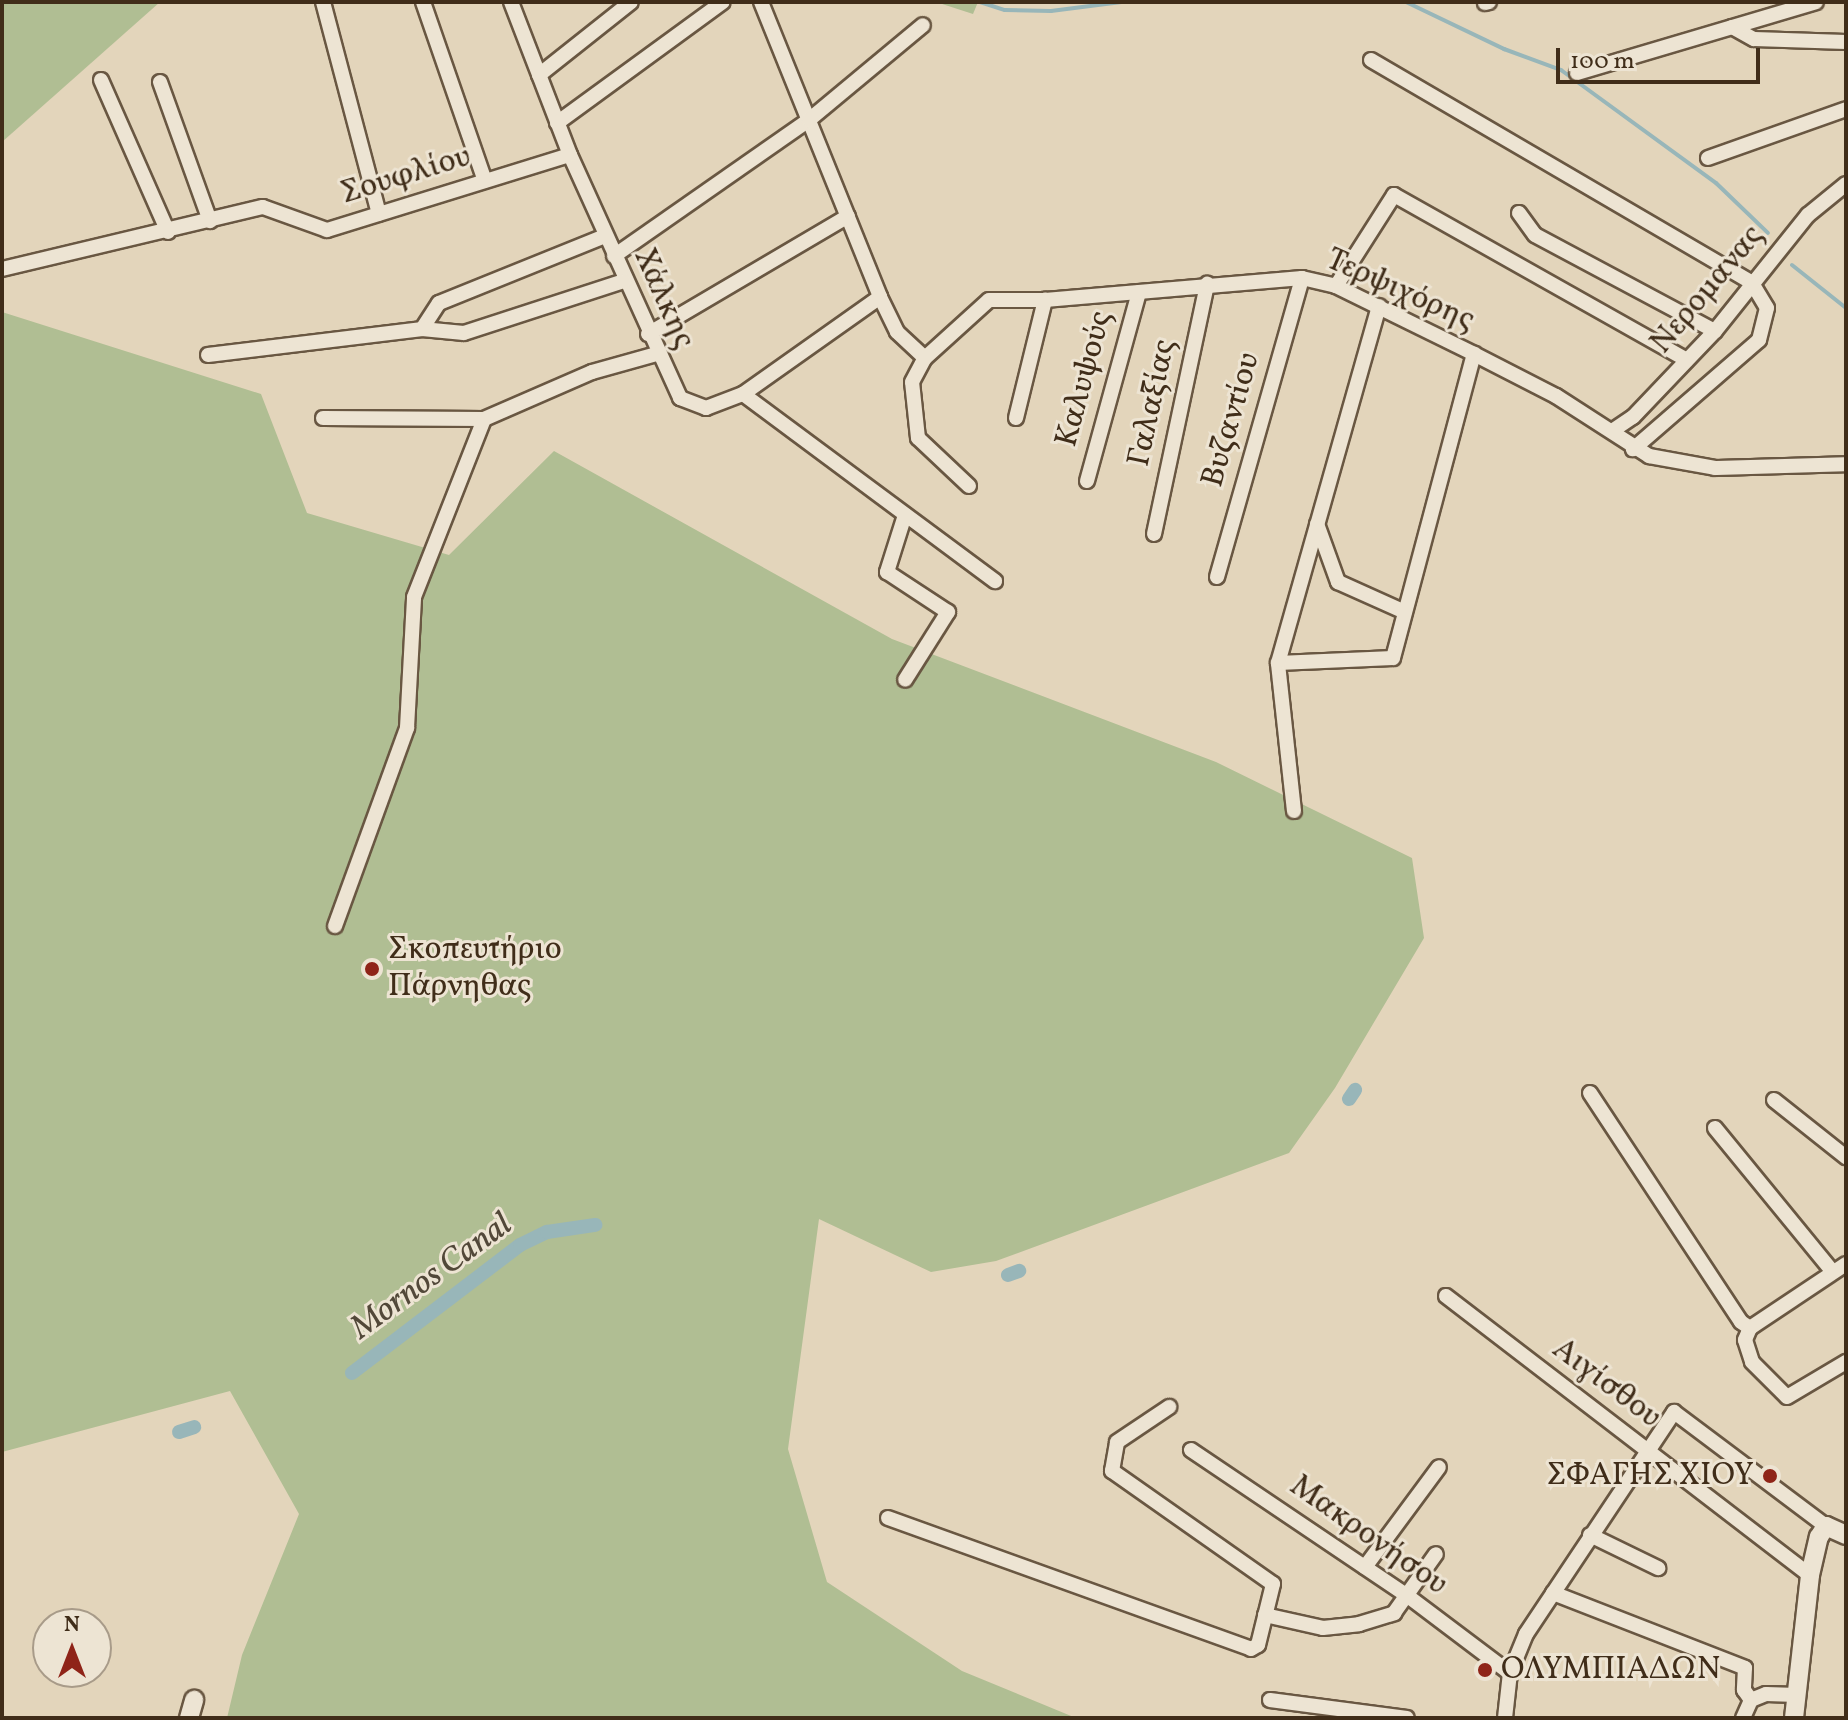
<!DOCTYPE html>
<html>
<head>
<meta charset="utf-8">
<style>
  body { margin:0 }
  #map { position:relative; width:1848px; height:1720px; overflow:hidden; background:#e3d5bb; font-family:Vollkorn,serif }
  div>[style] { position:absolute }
  .green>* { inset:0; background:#b0be93 }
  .stream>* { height:4px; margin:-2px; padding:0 2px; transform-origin:2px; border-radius:2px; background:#98b6b9 }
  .canal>* { height:14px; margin:-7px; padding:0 7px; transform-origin:7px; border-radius:7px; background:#98b6b9 }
  .roads { filter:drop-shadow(2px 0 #695742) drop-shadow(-2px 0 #695742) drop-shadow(0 2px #695742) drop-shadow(0 -2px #695742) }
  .minor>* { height:14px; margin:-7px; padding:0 7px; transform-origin:7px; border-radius:7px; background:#ede4d3 }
  .tertiary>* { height:18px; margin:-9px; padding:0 9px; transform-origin:9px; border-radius:9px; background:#ede4d3 }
  .dots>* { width:22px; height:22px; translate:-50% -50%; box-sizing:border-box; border:4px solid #ede4d3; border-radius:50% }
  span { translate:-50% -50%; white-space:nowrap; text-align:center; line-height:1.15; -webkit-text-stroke:6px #ede4d3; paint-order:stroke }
  .street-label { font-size:32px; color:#402d19 }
  .poi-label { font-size:32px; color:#402d19 }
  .left { translate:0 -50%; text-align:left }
  .right { translate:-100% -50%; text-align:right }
  .water-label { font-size:34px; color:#524839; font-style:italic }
  .frame { position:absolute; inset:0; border:4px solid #402d19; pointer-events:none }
  .north { position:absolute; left:32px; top:1608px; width:80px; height:80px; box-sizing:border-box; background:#ede4d3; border:2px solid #a89b89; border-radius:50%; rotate:0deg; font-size:22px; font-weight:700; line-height:32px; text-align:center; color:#402d19 }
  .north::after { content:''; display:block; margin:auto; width:28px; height:36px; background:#8f2418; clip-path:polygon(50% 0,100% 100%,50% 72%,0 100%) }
  .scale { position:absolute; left:1556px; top:48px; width:204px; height:36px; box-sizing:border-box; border:4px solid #402d19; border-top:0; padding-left:10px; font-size:24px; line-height:28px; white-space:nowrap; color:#402d19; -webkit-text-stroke:6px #ede4d3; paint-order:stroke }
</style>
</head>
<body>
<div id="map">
  <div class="green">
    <div style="clip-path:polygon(2px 2px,160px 2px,2px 142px)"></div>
    <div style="clip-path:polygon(936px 2px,978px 2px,973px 14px)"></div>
    <div style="clip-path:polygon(2px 312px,261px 394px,307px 513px,449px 555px,554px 451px,892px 639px,1216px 762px,1412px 858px,1424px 938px,1335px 1088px,1289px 1153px,996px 1261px,931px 1272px,819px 1219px,788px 1449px,827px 1582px,962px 1671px,1076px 1718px,227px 1718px,242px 1655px,299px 1514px,230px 1391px,2px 1452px)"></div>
  </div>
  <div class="stream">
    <div style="left:980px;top:2px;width:26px;rotate:18deg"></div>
    <div style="left:1005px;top:10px;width:46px;rotate:1.2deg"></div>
    <div style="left:1051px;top:11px;width:71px;rotate:-7.3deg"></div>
    <div style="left:1406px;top:2px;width:109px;rotate:25.6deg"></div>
    <div style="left:1504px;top:49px;width:61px;rotate:20.2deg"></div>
    <div style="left:1561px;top:70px;width:192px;rotate:36.1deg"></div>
    <div style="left:1716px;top:183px;width:72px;rotate:43.9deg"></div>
    <div style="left:1792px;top:265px;width:69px;rotate:38.5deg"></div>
  </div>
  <div class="canal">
    <div style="left:1349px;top:1099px;width:11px;rotate:-56deg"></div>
    <div style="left:1008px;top:1275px;width:12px;rotate:-20deg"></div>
    <div style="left:352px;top:1373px;width:211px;rotate:-37.3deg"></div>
    <div style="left:520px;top:1245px;width:30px;rotate:-26deg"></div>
    <div style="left:547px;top:1232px;width:49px;rotate:-8.3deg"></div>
    <div style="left:179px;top:1432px;width:16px;rotate:-18deg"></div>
  </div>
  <div class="roads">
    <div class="minor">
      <div style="left:323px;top:2px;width:219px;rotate:75.2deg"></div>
      <div style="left:423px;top:2px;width:189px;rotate:70.9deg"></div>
      <div style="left:511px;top:2px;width:164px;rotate:68.9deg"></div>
      <div style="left:570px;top:155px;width:267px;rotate:65.6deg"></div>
      <div style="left:680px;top:398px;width:28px;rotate:21deg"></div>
      <div style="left:706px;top:408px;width:40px;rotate:-21deg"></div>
      <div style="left:743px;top:394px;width:168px;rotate:-35.3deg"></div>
      <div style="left:761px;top:2px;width:318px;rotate:68deg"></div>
      <div style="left:880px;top:297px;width:39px;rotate:64deg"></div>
      <div style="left:897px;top:332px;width:38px;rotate:43deg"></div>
      <div style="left:1485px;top:3px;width:4px;rotate:-14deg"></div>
      <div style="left:1732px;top:27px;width:25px;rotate:29deg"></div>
      <div style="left:1754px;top:39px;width:92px;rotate:1.9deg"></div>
      <div style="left:1371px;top:60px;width:441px;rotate:30.3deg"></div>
      <div style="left:1752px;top:283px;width:29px;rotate:59deg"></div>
      <div style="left:1767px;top:308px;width:33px;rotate:104deg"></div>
      <div style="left:1759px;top:340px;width:167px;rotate:139.1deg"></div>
      <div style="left:1577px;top:73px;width:249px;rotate:-16.5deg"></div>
      <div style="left:539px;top:75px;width:117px;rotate:-38.4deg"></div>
      <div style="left:101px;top:80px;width:166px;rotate:66.2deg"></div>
      <div style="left:160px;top:82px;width:148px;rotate:70.2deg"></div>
      <div style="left:557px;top:123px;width:205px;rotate:-36.1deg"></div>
      <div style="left:1708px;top:158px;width:146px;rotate:-19.5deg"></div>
      <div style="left:1519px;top:213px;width:27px;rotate:54deg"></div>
      <div style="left:1535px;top:235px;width:204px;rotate:28.1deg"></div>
      <div style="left:614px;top:256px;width:238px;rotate:-34.9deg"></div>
      <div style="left:809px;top:120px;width:148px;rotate:-39.8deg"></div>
      <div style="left:2px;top:269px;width:268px;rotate:-13.4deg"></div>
      <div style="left:263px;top:207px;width:68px;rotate:19.8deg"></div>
      <div style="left:327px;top:230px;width:254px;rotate:-17.2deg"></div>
      <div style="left:1336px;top:286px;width:108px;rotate:-57.5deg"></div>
      <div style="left:1394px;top:195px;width:336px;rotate:29.4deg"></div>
      <div style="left:422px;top:329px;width:31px;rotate:-57deg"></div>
      <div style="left:439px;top:303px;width:179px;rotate:-22deg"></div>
      <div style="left:648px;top:334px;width:232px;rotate:-30.5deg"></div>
      <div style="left:208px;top:355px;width:216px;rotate:-6.9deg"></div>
      <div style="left:422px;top:329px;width:42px;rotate:5.4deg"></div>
      <div style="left:464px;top:333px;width:168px;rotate:-18deg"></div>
      <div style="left:743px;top:394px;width:314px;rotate:36.6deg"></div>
      <div style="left:323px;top:418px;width:161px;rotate:0.4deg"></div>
      <div style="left:484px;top:419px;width:118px;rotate:-23.5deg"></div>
      <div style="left:592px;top:372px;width:66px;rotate:-15.7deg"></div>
      <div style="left:1016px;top:418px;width:122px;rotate:-76.2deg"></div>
      <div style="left:1612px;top:431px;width:25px;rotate:-34deg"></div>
      <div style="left:1633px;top:417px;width:119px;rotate:-46.4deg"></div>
      <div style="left:1715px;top:331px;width:149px;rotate:-51.3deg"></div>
      <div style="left:1808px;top:215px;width:49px;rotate:-39.2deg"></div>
      <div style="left:1087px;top:481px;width:196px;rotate:-74.6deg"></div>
      <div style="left:969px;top:486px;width:70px;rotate:-136.7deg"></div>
      <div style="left:918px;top:438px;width:56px;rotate:-96.1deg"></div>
      <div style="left:912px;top:382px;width:27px;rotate:-62deg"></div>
      <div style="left:925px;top:358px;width:86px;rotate:-42.2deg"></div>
      <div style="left:989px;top:300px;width:56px"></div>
      <div style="left:1045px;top:300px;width:258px;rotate:-4.9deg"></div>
      <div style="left:1302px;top:278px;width:35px;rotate:13deg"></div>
      <div style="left:1336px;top:286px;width:154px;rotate:26.2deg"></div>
      <div style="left:1474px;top:354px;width:92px;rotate:27.1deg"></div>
      <div style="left:1556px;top:396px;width:111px;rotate:32.8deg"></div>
      <div style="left:1649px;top:456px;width:67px;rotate:10.3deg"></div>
      <div style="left:1715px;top:468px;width:131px;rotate:-1.7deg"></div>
      <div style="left:905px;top:515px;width:60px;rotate:107.5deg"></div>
      <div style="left:887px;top:572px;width:73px;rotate:33.3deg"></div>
      <div style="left:948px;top:612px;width:80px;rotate:122.3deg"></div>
      <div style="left:1317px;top:524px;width:62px;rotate:70.1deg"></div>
      <div style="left:1338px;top:582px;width:73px;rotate:24.1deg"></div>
      <div style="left:1154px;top:534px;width:256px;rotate:-78deg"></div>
      <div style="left:1217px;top:577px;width:311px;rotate:-74.1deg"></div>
      <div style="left:1278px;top:663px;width:115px;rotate:-2.5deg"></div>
      <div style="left:1393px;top:658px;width:315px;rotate:-75.1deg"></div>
      <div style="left:1294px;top:811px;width:149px;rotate:-96.2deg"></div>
      <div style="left:1278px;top:663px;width:371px;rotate:-74.2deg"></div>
      <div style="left:335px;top:926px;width:211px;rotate:-70deg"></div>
      <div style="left:407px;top:728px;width:131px;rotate:-86.9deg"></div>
      <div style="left:414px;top:597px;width:191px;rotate:-68.5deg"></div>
      <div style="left:1590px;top:1093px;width:274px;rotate:56.6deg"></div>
      <div style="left:1741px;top:1322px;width:11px;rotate:34deg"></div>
      <div style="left:1750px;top:1328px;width:115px;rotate:-33.7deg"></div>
      <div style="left:1774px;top:1100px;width:92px;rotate:38.4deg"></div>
      <div style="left:1715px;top:1128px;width:186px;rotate:50.7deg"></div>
      <div style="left:1446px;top:1296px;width:459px;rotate:37.5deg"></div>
      <div style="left:1750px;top:1328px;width:13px;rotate:113deg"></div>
      <div style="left:1745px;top:1340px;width:23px;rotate:72deg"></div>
      <div style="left:1752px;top:1362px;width:49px;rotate:45deg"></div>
      <div style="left:1787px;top:1397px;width:69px;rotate:-30.7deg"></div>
      <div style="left:1191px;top:1450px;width:263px;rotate:34deg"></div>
      <div style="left:1409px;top:1597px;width:126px;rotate:37deg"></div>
      <div style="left:888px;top:1518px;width:386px;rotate:19.8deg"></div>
      <div style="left:1251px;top:1649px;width:8px;rotate:-30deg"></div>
      <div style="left:1258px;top:1645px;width:63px;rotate:-76.2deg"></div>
      <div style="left:1273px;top:1584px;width:197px;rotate:-144.9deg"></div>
      <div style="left:1112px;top:1471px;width:29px;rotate:-80deg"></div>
      <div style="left:1117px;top:1442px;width:63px;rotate:-33.9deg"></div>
      <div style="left:1590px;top:1535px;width:76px;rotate:25.9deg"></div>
      <div style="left:1365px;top:1567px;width:124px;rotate:-53.5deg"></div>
      <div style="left:1553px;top:1593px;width:206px;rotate:21.3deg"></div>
      <div style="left:1745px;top:1668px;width:22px;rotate:93deg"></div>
      <div style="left:1744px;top:1690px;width:12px;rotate:55deg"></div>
      <div style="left:1265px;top:1615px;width:59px;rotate:12.6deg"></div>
      <div style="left:1323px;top:1628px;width:36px;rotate:-6deg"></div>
      <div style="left:1359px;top:1624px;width:37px;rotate:-17deg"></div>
      <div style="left:1394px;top:1613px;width:72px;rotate:-54.6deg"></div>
      <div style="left:1270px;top:1700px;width:138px;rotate:7.5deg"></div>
      <div style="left:1505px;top:1718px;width:45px;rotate:-83.7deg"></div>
      <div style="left:1510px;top:1673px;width:42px;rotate:-67.7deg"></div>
      <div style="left:1526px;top:1634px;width:267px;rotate:-56.3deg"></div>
      <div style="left:1674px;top:1412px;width:190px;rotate:36.9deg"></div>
      <div style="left:1743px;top:1718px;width:20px;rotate:-66deg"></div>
      <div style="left:1751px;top:1700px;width:16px;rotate:-22deg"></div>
      <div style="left:1766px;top:1694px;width:31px;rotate:2deg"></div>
    </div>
    <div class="tertiary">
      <div style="left:189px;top:1718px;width:19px;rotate:-74deg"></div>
      <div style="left:1794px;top:1718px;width:144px;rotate:-83.6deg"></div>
      <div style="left:1810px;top:1575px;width:39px;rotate:-77deg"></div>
      <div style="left:1819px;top:1537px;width:13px;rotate:-58deg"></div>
      <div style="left:1826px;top:1526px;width:22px;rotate:24deg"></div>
    </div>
  </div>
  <div class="dots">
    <div style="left:372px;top:969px;background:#8f2418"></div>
    <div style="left:1770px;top:1476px;background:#8f2418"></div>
    <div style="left:1485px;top:1670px;background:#8f2418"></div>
  </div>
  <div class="street-label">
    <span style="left:406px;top:176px;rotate:-17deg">Σουφλίου</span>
    <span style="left:1708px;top:290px;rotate:-50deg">Νερομανας</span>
    <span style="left:1400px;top:291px;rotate:24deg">Τερψιχόρης</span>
    <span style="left:663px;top:299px;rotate:66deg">Χάλκης</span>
    <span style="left:1085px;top:379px;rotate:-75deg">Καλυψούς</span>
    <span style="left:1153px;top:403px;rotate:-78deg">Γαλαξίας</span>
    <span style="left:1232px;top:420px;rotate:-74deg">Βυζαντίου</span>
    <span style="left:1606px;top:1384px;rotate:37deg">Αιγίσθου</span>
    <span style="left:1368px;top:1536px;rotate:35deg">Μακρονήσου</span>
  </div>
  <div class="poi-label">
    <span class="left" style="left:388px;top:969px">Σκοπευτήριο<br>Πάρνηθας</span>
    <span class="right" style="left:1754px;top:1476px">ΣΦΑΓΗΣ ΧΙΟΥ</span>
    <span class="left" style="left:1501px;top:1670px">ΟΛΥΜΠΙΑΔΩΝ</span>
  </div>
  <div class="water-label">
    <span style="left:432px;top:1277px;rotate:-36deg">Mornos Canal</span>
  </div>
  <div class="frame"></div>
  <div class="north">N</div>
  <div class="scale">100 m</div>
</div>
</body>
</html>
